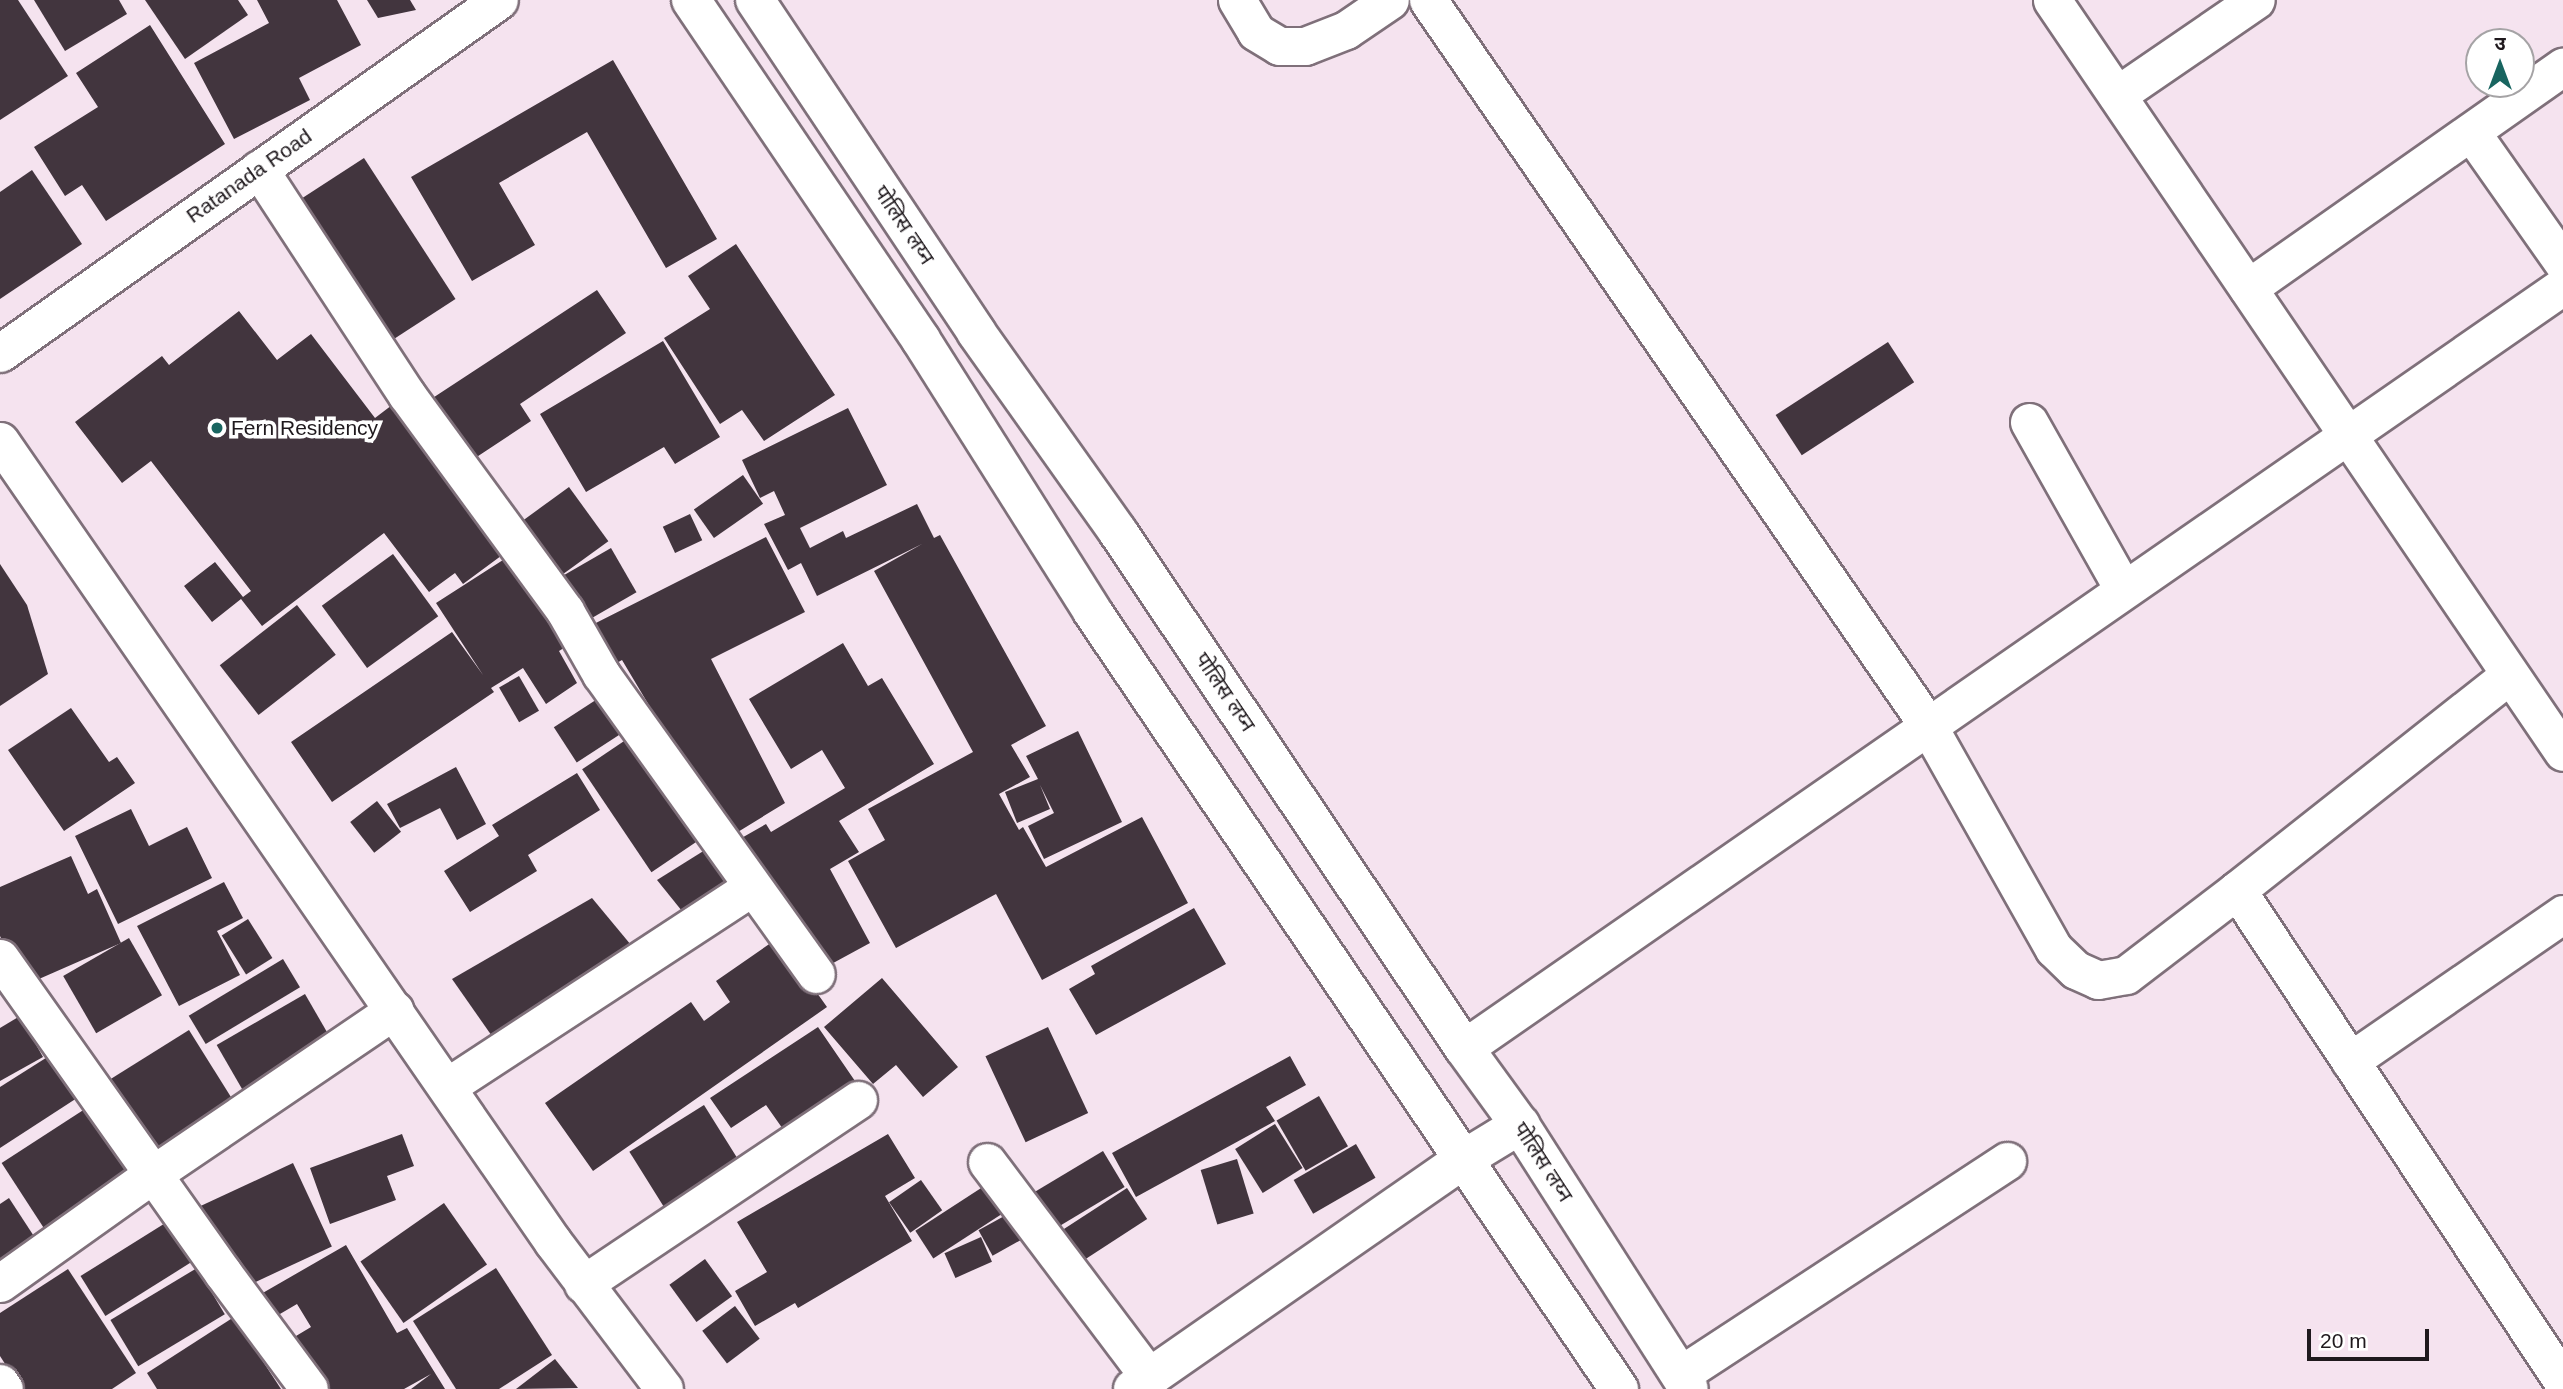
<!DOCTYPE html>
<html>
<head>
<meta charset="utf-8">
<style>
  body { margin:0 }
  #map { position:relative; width:2563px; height:1389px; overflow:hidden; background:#f5e3ef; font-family:Arial,"Noto Sans Devanagari",sans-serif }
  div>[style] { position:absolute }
  .building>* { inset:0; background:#42353e; transform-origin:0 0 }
  .roads { filter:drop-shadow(2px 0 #7f707a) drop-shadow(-2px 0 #7f707a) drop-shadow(0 2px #7f707a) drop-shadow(0 -2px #7f707a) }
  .minor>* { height:37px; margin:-18.5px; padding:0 18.5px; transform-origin:18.5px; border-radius:18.5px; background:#fff }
  .tertiary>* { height:38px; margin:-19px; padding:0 19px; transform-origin:19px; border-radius:19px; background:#fff }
  .dots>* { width:19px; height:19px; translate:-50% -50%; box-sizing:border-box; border:4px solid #fff; border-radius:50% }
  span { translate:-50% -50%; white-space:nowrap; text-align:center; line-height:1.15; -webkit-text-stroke:7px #fff; paint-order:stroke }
  .street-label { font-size:21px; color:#1f191d }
  .poi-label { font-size:21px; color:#1f191d }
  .left { translate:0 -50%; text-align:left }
  .north { position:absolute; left:2465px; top:28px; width:70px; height:70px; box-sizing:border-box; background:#fff; border:2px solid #a5a3a5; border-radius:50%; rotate:0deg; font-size:19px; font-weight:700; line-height:28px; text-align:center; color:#1f191d }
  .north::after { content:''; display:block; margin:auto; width:24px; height:32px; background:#196560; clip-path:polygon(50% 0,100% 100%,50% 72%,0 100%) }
  .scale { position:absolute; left:2307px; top:1329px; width:122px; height:32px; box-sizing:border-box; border:4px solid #1f191d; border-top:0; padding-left:9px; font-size:21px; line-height:24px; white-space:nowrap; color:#1f191d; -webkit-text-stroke:5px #fff; paint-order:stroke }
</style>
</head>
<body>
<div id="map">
  <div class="building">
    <div style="clip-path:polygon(0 0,18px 0,68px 76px,0 120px)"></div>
    <div style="clip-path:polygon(34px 0,119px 0,127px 14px,65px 51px)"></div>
    <div style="clip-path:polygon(145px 0,238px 0,248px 15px,185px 59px)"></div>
    <div style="clip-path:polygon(257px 0,337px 0,361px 45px,299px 78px,310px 100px,234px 139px,194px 63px,269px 23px)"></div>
    <div style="clip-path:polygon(367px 0,410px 0,416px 10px,378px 18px)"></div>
    <div style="clip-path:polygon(150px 25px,225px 144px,106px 221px,82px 185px,65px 196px,34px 147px,98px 107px,76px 73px)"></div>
    <div style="clip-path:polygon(613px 60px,717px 239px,666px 268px,587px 132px,499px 183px,535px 245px,472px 281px,411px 177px)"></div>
    <div style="left:364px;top:158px;width:168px;height:84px;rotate:57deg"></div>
    <div style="clip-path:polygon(32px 170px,82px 244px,0 299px,0 192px)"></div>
    <div style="clip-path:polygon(736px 244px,835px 395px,764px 441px,742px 410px,720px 424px,664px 338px,710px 309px,688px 276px)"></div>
    <div style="clip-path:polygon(597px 290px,626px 333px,520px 404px,531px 421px,463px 466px,422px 405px)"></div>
    <div style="clip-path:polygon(239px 311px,277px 360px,311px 334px,375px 418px,396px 402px,509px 550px,463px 584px,455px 573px,429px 592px,384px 533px,262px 626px,241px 599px,212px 622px,184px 586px,215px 562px,243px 597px,251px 591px,151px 461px,122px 483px,75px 422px,162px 356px,169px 365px)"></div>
    <div style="clip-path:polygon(663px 341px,720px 437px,675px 464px,664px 447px,586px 492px,540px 414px)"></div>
    <div style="left:1888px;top:342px;width:48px;height:134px;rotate:57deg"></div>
    <div style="clip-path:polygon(848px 408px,887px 485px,800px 528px,810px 548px,843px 531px,846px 538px,917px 504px,934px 538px,940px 535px,1046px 726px,1011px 745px,1030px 777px,999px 794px,1019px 830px,1023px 827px,1046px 867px,1142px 817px,1188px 903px,1042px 980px,996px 894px,896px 948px,848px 861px,885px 840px,868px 809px,973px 752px,874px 571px,922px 544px,817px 596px,801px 563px,788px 570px,764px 524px,785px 515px,774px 491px,760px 498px,742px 460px)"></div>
    <div style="left:743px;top:475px;width:35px;height:60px;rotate:55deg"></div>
    <div style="left:569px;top:487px;width:67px;height:70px;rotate:54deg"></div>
    <div style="left:690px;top:514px;width:29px;height:30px;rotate:65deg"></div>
    <div style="clip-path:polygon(766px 537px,805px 612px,711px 659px,785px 803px,728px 838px,622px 660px,608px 668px,582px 630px)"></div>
    <div style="left:611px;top:548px;width:51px;height:66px;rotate:60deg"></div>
    <div style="clip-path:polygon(517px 551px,575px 641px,559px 651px,577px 683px,546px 704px,523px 668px,491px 688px,494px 692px,332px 802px,291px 742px,452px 632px,483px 675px,436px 603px)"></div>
    <div style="left:393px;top:554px;width:77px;height:88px;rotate:54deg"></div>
    <div style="clip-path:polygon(0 564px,27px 605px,48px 674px,0 706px)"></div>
    <div style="left:297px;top:605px;width:63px;height:98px;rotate:52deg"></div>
    <div style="clip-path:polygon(843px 643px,868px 686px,882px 678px,934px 764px,839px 821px,859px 852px,830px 869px,870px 943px,824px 968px,738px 840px,766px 824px,771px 832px,845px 788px,822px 750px,791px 769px,749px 699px)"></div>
    <div style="left:519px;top:676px;width:40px;height:23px;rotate:60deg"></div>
    <div style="left:605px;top:694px;width:42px;height:61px;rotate:57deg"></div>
    <div style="clip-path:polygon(71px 708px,109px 762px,117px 757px,135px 783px,64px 831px,8px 750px)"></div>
    <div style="clip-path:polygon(1078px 731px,1122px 822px,1044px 859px,1028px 826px,1054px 813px,1040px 785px,1050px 809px,1017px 823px,1005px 792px,1038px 779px,1026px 756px)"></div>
    <div style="left:636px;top:733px;width:124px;height:65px;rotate:56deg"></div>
    <div style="clip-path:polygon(456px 767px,486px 824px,457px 840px,440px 808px,400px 828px,387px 804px)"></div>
    <div style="clip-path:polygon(577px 773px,600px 810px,528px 855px,537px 871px,470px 912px,444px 871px,499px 836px,492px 825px)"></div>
    <div style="left:377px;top:801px;width:39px;height:34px;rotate:52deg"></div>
    <div style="clip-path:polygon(131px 809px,149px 846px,187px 827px,212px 878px,118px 924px,75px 836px)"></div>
    <div style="clip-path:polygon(713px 845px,733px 884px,686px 916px,657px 880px)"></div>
    <div style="clip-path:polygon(71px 856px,88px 894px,97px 889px,121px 943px,23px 986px,0 936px,0 887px)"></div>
    <div style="clip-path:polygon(224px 882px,243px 918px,217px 931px,240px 975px,179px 1006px,137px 926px)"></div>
    <div style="clip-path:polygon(592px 898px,631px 945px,494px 1039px,452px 979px)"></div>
    <div style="clip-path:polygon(1194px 908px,1226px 964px,1096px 1035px,1069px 989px,1095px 974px,1091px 966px)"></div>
    <div style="left:248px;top:919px;width:46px;height:31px;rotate:58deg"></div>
    <div style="left:129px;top:938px;width:66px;height:76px;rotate:60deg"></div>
    <div style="clip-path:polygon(778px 938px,827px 1007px,593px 1171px,545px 1103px,691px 1002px,704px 1021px,730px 1002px,716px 981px)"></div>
    <div style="left:283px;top:959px;width:33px;height:110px;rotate:59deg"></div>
    <div style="clip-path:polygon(882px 978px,958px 1067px,923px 1097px,896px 1065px,873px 1084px,824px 1027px)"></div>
    <div style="left:305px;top:994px;width:56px;height:102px;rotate:60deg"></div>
    <div style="clip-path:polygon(20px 1016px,43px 1057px,0 1081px,0 1028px)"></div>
    <div style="clip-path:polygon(818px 1027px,855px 1081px,785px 1132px,766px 1105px,731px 1128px,710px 1098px)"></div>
    <div style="left:1048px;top:1027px;width:95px;height:69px;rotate:65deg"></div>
    <div style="left:189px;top:1030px;width:93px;height:98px;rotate:58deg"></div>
    <div style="clip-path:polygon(49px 1056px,77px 1098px,0 1148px,0 1087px)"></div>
    <div style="clip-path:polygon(1290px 1056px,1306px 1085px,1266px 1107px,1275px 1121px,1136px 1197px,1112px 1153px)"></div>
    <div style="left:1319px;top:1096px;width:58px;height:49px;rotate:60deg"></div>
    <div style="left:704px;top:1105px;width:65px;height:88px;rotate:58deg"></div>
    <div style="left:88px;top:1107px;width:87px;height:103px;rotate:57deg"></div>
    <div style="left:1275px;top:1124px;width:52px;height:47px;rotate:58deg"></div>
    <div style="clip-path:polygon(402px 1134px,414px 1166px,387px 1176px,396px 1200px,330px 1224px,310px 1168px)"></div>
    <div style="clip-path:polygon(888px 1134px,915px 1178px,885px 1196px,912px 1241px,798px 1308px,795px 1303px,755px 1326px,735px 1291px,767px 1272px,737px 1222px)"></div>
    <div style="left:1356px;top:1144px;width:39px;height:72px;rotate:60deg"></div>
    <div style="left:1103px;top:1151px;width:42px;height:91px;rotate:59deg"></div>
    <div style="left:1237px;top:1159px;width:57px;height:38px;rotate:73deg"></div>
    <div style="left:293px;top:1163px;width:92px;height:102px;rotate:65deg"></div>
    <div style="left:995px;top:1179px;width:33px;height:95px;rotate:57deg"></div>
    <div style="left:921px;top:1180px;width:37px;height:39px;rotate:55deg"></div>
    <div style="left:1127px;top:1188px;width:37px;height:88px;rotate:57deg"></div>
    <div style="clip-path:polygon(9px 1198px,41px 1247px,0 1274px,0 1204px)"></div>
    <div style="left:444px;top:1203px;width:75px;height:102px;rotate:55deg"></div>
    <div style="left:1017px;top:1209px;width:29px;height:44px;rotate:61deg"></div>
    <div style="left:167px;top:1222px;width:47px;height:102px;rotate:58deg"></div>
    <div style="left:981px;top:1237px;width:27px;height:40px;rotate:66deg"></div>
    <div style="clip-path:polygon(346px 1245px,397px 1333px,407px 1328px,445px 1389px,411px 1389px,431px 1374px,404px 1389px,322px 1389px,286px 1342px,311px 1327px,297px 1304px,268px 1321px,254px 1298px)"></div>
    <div style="left:705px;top:1259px;width:46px;height:44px;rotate:54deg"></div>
    <div style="left:197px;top:1268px;width:54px;height:101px;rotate:59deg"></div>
    <div style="clip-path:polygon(496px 1268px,552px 1355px,499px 1389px,456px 1389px,413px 1321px)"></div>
    <div style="clip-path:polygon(68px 1269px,136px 1373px,112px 1389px,21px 1389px,0 1356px,0 1313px)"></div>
    <div style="left:735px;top:1306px;width:41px;height:41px;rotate:53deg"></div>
    <div style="clip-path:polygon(234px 1317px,281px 1389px,157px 1389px,147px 1373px)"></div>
    <div style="clip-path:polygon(555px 1359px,578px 1388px,516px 1389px)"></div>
  </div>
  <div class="roads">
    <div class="minor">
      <div style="left:1237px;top:0;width:37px;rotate:59deg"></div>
      <div style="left:1256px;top:32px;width:27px;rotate:31deg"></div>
      <div style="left:1279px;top:46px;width:26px"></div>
      <div style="left:1305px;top:46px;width:44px;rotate:-21.3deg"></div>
      <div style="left:1346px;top:30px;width:53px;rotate:-34.3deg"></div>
      <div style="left:1428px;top:0;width:879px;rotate:55.42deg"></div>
      <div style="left:1927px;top:724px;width:258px;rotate:60.6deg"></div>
      <div style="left:2054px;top:949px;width:30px;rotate:44deg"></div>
      <div style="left:2076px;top:970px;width:24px;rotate:24deg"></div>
      <div style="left:2098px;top:980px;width:28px;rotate:-10deg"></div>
      <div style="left:2126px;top:975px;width:140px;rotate:-37.4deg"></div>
      <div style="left:2237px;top:890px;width:590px;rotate:56.47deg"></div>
      <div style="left:2052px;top:0;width:909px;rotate:55.8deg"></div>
      <div style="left:2117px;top:95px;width:168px;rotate:-34.4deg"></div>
      <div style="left:2471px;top:132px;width:160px;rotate:54.9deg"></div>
      <div style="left:259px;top:169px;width:270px;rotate:56.8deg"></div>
      <div style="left:407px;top:395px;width:268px;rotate:53.8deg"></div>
      <div style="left:565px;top:611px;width:73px;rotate:60.3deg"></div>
      <div style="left:601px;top:674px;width:369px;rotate:54.4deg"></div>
      <div style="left:2248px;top:288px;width:385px;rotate:-35.1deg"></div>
      <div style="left:0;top:353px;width:611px;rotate:-35.28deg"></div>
      <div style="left:2029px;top:422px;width:192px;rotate:60.6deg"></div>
      <div style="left:0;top:441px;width:973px;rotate:55.38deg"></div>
      <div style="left:553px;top:1242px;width:184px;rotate:52.9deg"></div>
      <div style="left:2237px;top:890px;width:347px;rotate:-38.3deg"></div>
      <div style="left:0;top:958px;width:386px;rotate:54.7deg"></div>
      <div style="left:223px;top:1273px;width:144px;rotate:53.4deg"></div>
      <div style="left:1464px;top:1048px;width:1337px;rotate:-34.74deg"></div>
      <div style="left:2350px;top:1061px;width:259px;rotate:-34.6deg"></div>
      <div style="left:448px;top:1086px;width:363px;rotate:-33.2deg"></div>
      <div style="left:987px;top:1162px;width:271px;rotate:53deg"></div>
      <div style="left:0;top:1283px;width:188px;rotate:-35.5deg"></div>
      <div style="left:153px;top:1174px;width:292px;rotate:-34.2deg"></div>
      <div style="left:583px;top:1284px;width:331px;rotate:-33.8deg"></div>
      <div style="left:1680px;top:1375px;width:391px;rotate:-33.2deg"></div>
      <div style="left:0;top:1383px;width:7px;rotate:56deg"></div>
    </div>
    <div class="tertiary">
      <div style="left:691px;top:0;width:410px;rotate:55.9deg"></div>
      <div style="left:921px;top:340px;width:320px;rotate:57.7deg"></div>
      <div style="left:1092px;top:611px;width:940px;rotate:55.89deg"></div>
      <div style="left:755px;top:0;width:399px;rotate:56.3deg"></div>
      <div style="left:976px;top:332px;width:245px;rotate:54.6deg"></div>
      <div style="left:1118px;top:532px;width:621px;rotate:56.16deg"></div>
      <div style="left:1464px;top:1048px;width:95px;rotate:54deg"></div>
      <div style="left:1520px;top:1125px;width:313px;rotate:57.4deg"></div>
      <div style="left:1133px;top:1389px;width:403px;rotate:-34.8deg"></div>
      <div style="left:1464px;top:1159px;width:66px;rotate:-31.3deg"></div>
    </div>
  </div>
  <div class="dots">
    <div style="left:217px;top:428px;background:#196560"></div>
  </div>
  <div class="street-label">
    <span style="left:249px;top:176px;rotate:-35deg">Ratanada Road</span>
    <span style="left:904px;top:225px;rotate:56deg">पोलिस लय्न</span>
    <span style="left:1225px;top:692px;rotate:56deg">पोलिस लय्न</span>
    <span style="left:1543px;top:1162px;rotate:57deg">पोलिस लय्न</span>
  </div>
  <div class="poi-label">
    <span class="left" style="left:231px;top:428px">Fern Residency</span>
  </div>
  <div class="north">उ</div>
  <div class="scale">20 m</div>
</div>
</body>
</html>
